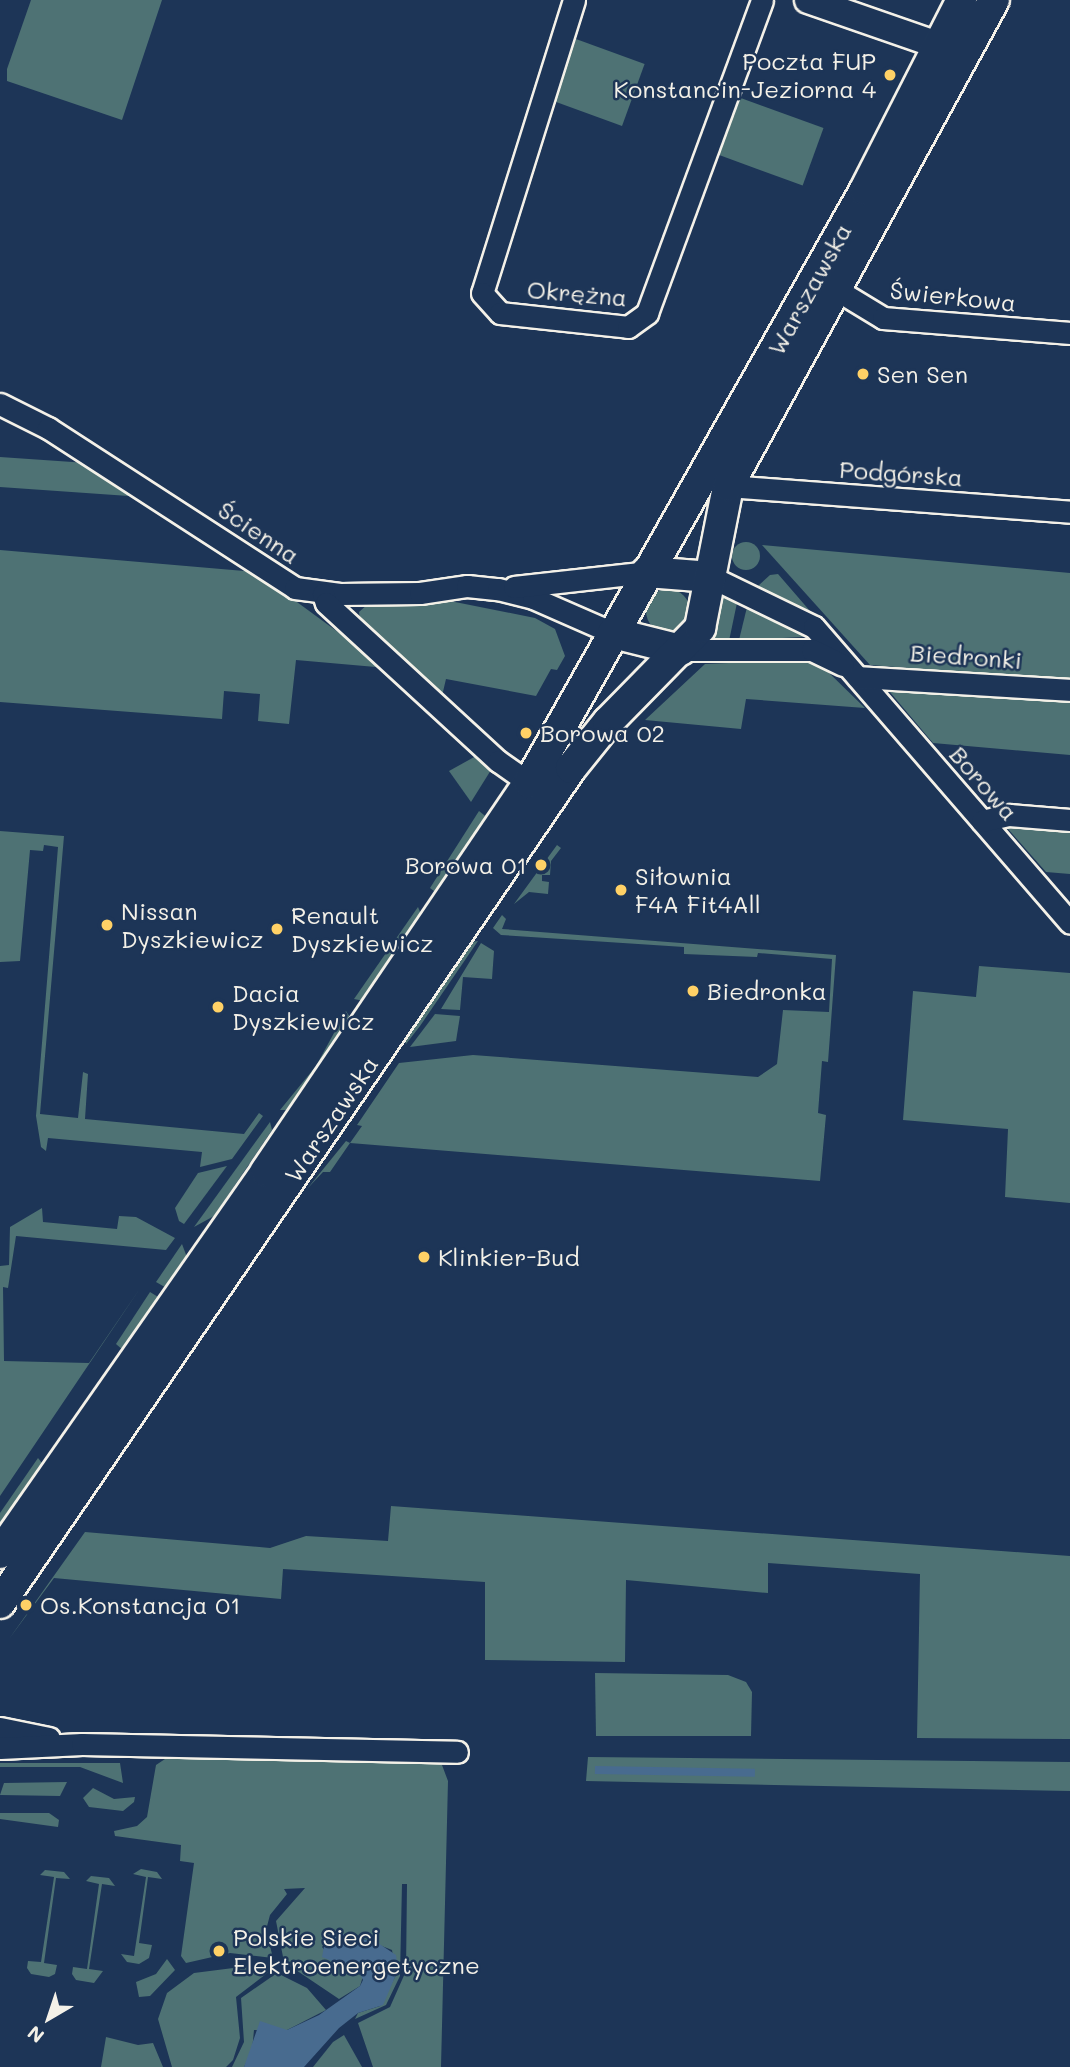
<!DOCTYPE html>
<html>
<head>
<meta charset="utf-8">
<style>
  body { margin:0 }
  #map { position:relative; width:1070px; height:2067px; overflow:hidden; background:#1d3557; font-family:Mali,sans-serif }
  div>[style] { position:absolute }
  .green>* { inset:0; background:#4e7274; transform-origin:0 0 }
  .round { border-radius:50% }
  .water>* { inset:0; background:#486b8f; transform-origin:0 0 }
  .roads { filter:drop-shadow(2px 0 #f4f1e8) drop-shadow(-2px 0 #f4f1e8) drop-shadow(0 2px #f4f1e8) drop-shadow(0 -2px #f4f1e8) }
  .minor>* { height:21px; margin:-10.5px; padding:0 10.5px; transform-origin:10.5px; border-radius:10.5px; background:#1d3557 }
  .tertiary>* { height:26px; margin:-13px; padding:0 13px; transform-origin:13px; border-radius:13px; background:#1d3557 }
  .secondary>* { height:30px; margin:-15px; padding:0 15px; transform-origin:15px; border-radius:15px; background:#1d3557 }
  .dots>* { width:19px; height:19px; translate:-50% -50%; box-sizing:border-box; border:4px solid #1d3557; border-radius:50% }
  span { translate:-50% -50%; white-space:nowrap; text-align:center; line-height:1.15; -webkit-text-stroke:5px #1d3557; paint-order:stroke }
  .poi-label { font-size:24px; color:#f4f1e8 }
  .right { translate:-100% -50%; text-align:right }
  .left { translate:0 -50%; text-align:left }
  .street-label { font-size:24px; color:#f4f1e8 }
  .north { position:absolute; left:14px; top:1983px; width:70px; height:70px; -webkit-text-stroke:5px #1d3557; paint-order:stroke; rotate:219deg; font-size:19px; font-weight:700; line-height:28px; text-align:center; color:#f4f1e8 }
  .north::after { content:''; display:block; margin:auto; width:24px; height:32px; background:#f4f1e8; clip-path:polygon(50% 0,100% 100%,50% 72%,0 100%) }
</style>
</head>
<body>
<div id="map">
  <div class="green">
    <div style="clip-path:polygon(31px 0,162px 0,122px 120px,7px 81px,7px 69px)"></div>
    <div style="left:576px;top:39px;width:73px;height:66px;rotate:20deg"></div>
    <div style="left:738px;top:97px;width:91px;height:61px;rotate:20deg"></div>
    <div style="clip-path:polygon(0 457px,87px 463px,143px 497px,0 487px)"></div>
    <div class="round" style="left:732px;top:542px;width:28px;height:28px"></div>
    <div style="clip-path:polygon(762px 545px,1070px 573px,1070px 681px,870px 665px)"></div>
    <div style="clip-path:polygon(0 550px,256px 572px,387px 668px,296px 660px,289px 724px,258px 721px,260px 694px,224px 691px,222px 719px,0 702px)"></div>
    <div style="clip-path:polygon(778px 574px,810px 611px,811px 612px,758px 586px,770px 575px)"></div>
    <div class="round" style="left:646px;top:589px;width:44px;height:44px"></div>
    <div style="clip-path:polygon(722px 593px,738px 598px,729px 641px,711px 640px)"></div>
    <div style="clip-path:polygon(445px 600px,535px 618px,555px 629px,565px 656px,557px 670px,551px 669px,536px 696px,446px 679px,442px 696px,361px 627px,359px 612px,368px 604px)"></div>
    <div style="clip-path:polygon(748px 603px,802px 632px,803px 637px,739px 640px)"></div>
    <div style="clip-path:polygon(802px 660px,823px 667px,865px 708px,746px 699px,741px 729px,645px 720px,705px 664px)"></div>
    <div style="clip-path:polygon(884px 685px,1070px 700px,1070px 755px,933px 743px)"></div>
    <div style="clip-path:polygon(476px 756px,491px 770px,471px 802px,449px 771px)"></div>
    <div style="clip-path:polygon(479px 811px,489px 819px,439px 891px,434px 891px,430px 888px)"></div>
    <div style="clip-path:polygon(1001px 821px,1070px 825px,1070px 874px,1046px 872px)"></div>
    <div style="clip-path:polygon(0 831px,64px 836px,40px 1114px,78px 1118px,83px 1072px,88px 1074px,85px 1119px,244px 1134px,259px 1113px,263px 1116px,232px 1159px,200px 1167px,202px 1152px,48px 1138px,46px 1151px,41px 1147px,36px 1116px,58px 847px,44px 845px,43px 851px,30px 850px,20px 961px,0 962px)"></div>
    <div style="clip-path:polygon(557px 845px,561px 848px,551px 861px,550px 875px,542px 875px,542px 881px,549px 882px,548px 894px,529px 892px,514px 904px)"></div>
    <div style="clip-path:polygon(418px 907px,423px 919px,364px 1001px,354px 999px)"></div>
    <div style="clip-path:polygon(502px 915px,506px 919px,502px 929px,836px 955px,828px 1062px,822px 1061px,818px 1113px,826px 1115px,820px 1181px,350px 1143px,330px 1172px,323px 1172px,307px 1189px,346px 1141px,350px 1143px,362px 1126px,357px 1125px,399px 1063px,473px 1055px,758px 1077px,777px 1064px,783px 1010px,829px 1012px,832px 959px,758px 953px,757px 957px,684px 954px,684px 947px,501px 935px,493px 928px)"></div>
    <div style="clip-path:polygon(478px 941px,420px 1026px,406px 1044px,403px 1036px,466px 943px)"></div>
    <div style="clip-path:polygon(481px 943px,494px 951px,492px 979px,463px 977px,460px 1010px,441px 1009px)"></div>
    <div style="clip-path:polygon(979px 966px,1070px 973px,1070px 1203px,1005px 1197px,1008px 1129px,903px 1120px,913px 991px,976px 997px)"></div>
    <div style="clip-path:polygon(346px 1011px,353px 1022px,317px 1078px,288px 1110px,280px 1110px,316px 1066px)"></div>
    <div style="clip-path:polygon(435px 1014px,460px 1016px,456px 1041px,410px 1047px)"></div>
    <div style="clip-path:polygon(270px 1122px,272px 1130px,214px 1216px,194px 1227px)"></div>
    <div style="clip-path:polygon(227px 1166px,184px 1224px,179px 1221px,175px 1208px,198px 1173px)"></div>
    <div style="clip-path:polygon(42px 1208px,43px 1222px,117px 1229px,119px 1216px,136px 1217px,175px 1238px,166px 1250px,16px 1236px,8px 1288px,3px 1287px,4px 1361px,89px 1363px,141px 1287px,0 1496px,0 1266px,9px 1265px,10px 1227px)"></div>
    <div style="clip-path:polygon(182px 1244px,188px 1260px,170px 1290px,156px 1282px)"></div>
    <div style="clip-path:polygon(150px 1292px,163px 1300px,124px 1351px,116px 1344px)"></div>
    <div style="clip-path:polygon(38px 1458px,42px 1463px,0 1526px,0 1513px)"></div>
    <div style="clip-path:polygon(391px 1506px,1070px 1556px,1070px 1739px,917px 1738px,920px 1574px,768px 1563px,768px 1593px,626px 1580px,625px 1662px,485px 1660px,485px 1582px,283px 1569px,281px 1599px,54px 1578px,9px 1639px,85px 1532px,270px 1548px,306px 1536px,388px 1541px)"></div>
    <div style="clip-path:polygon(595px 1673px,728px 1675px,746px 1682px,752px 1692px,751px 1736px,596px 1736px)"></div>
    <div style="clip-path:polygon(171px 1755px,437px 1761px,442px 1765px,448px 1781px,441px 2067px,373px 2067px,358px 2023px,390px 2007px,406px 1971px,407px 1884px,402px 1884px,400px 1976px,386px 2005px,355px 2019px,358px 2013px,380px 2006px,396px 1975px,392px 1950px,356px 1936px,331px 1935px,322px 1947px,337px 1966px,363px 1976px,360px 1986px,339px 1999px,284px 1962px,276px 1921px,305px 1888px,284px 1889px,287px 1894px,270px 1915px,266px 1930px,273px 1958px,230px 1953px,186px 1963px,181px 1956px,194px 1863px,180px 1861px,181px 1845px,115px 1836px,114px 1831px,137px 1826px,147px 1817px,156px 1765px)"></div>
    <div style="clip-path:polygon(588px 1757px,1070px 1762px,1070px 1791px,586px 1781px)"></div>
    <div style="clip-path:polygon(0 1763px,120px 1763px,123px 1783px,80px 1767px,0 1767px)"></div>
    <div style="clip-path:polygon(67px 1782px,60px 1796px,0 1795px,4px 1783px)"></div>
    <div style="clip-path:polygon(93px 1788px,114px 1799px,135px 1797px,134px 1802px,123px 1811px,89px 1807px,83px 1798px)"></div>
    <div style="clip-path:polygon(0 1813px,49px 1813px,59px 1820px,58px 1827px,0 1819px)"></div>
    <div style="clip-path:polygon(141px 1869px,157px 1872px,162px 1879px,148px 1877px,139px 1943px,152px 1945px,149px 1958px,139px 1964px,127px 1962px,121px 1954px,134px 1956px,146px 1877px,133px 1874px)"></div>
    <div style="clip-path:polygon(45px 1870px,64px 1872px,70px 1879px,56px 1878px,44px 1963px,57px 1965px,55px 1974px,49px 1977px,31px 1974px,27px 1968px,28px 1961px,41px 1962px,54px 1877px,40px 1875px)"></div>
    <div style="clip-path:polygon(91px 1876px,109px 1878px,115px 1886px,102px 1884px,89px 1969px,103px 1971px,94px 1983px,76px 1980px,72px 1974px,73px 1967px,87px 1969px,99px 1884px,86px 1881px)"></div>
    <div style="clip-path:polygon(167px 1959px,175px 1970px,150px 1996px,139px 1997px,136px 1982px,156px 1974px)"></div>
    <div style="clip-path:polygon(249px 1966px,270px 1971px,236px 1997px,240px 2038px,233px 2060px,226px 2067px,172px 2067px,158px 2019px,167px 1993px,194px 1973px)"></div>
    <div style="clip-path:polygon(277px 1973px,307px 1988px,326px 2010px,287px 2030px,254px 2030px,252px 2051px,244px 2067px,232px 2067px,244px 2042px,241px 1998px)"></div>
    <div style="clip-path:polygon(344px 2035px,362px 2067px,313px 2067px,333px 2042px)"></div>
    <div style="clip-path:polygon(106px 2037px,138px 2045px,153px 2043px,163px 2067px,101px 2067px)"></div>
  </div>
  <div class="water">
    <div style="left:595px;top:1766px;width:160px;height:8px;rotate:1deg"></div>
    <div style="clip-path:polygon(339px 1933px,378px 1943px,396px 1955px,398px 1970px,383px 2005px,358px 2013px,339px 2028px,304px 2067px,244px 2067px,260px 2021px,287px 2030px,319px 2015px,360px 1986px,363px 1980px,359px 1972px,322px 1957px,325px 1941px)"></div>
  </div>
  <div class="roads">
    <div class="minor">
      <div style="left:574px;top:0;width:307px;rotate:107.4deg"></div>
      <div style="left:482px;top:293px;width:27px;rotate:48deg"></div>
      <div style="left:500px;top:313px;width:129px;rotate:6.2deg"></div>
      <div style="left:628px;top:327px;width:24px;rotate:-36deg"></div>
      <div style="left:647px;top:313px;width:333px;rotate:-69.8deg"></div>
      <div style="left:837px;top:290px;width:54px;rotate:31.3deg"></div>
      <div style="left:883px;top:318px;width:188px;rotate:4.6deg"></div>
      <div style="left:0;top:404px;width:54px;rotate:26.6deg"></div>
      <div style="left:48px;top:428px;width:294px;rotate:32.9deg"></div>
      <div style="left:295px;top:588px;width:45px;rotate:7.6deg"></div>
      <div style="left:340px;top:594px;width:80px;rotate:-0.7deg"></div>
      <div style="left:420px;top:593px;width:48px;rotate:-8.5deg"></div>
      <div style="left:467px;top:586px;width:31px;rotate:6deg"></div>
      <div style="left:498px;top:589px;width:36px;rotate:14deg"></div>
      <div style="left:533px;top:598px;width:87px;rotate:23.6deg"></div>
      <div style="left:728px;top:486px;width:343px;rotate:4.3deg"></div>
      <div style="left:711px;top:577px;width:114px;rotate:25.9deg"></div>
      <div style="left:814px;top:627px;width:391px;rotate:49.1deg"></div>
      <div style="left:514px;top:587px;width:134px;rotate:-6.4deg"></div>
      <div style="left:323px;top:594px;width:9px;rotate:72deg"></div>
      <div style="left:326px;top:603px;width:234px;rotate:42.6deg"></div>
      <div style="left:498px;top:761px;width:38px;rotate:35deg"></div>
      <div style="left:681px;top:650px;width:131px"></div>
      <div style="left:812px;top:650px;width:34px;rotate:26deg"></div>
      <div style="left:858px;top:677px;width:212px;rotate:3.5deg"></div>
      <div style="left:982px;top:821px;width:28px;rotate:-13deg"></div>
      <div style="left:1009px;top:815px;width:61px;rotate:4.7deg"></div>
      <div style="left:0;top:1728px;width:50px;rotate:11.5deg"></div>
      <div style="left:0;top:1748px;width:82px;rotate:-2.8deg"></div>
      <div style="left:82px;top:1744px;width:375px;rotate:1.2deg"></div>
    </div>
    <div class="tertiary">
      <div style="left:808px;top:0;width:138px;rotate:19.1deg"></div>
    </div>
    <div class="secondary">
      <div style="left:647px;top:572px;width:64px;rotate:4.5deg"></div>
      <div style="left:613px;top:633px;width:70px;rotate:14deg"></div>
      <div style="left:0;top:1553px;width:465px;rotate:-55.1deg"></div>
      <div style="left:266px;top:1171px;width:469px;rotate:-55.9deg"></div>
      <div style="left:529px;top:783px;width:682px;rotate:-60.46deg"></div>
      <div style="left:865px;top:190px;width:213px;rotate:-63deg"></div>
      <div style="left:0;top:1603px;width:1012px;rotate:-55.63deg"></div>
      <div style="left:571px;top:768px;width:59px;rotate:-51.2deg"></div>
      <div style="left:608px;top:722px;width:132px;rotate:-45.6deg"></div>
      <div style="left:700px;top:628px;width:145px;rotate:-78.8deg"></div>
      <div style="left:728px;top:486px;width:554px;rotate:-61.31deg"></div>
    </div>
  </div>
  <div class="dots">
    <div style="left:890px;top:75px;background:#ffd166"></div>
    <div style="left:863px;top:374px;background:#ffd166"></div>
    <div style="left:526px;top:733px;background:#ffd166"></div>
    <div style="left:541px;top:865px;background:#ffd166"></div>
    <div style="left:621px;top:890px;background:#ffd166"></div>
    <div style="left:107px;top:925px;background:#ffd166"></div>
    <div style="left:277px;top:929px;background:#ffd166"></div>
    <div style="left:693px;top:991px;background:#ffd166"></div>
    <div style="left:218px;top:1007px;background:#ffd166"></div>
    <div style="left:424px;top:1257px;background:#ffd166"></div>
    <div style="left:26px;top:1605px;background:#ffd166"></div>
    <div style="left:219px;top:1951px;background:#ffd166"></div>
  </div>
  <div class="poi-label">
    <span class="right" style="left:876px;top:75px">Poczta FUP<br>Konstancin-Jeziorna 4</span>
    <span class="left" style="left:877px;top:374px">Sen Sen</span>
    <span class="left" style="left:540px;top:733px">Borowa 02</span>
    <span class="right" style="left:527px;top:865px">Borowa 01</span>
    <span class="left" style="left:635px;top:890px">Siłownia<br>F4A Fit4All</span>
    <span class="left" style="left:121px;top:925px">Nissan<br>Dyszkiewicz</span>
    <span class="left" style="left:291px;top:929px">Renault<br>Dyszkiewicz</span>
    <span class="left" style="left:707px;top:991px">Biedronka</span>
    <span class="left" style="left:232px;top:1007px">Dacia<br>Dyszkiewicz</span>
    <span class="left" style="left:438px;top:1257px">Klinkier-Bud</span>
    <span class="left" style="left:40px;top:1605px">Os.Konstancja 01</span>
    <span class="left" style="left:233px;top:1951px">Polskie Sieci<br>Elektroenergetyczne</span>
  </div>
  <div class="street-label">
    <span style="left:809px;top:289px;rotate:-61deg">Warszawska</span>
    <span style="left:577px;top:293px;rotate:5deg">Okrężna</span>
    <span style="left:953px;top:296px;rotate:6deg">Świerkowa</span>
    <span style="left:901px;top:473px;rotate:4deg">Podgórska</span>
    <span style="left:259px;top:532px;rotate:34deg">Ścienna</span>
    <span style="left:966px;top:656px;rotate:4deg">Biedronki</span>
    <span style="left:984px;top:783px;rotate:49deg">Borowa</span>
    <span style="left:331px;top:1119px;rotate:-56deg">Warszawska</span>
  </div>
  <div class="north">N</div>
</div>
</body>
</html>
